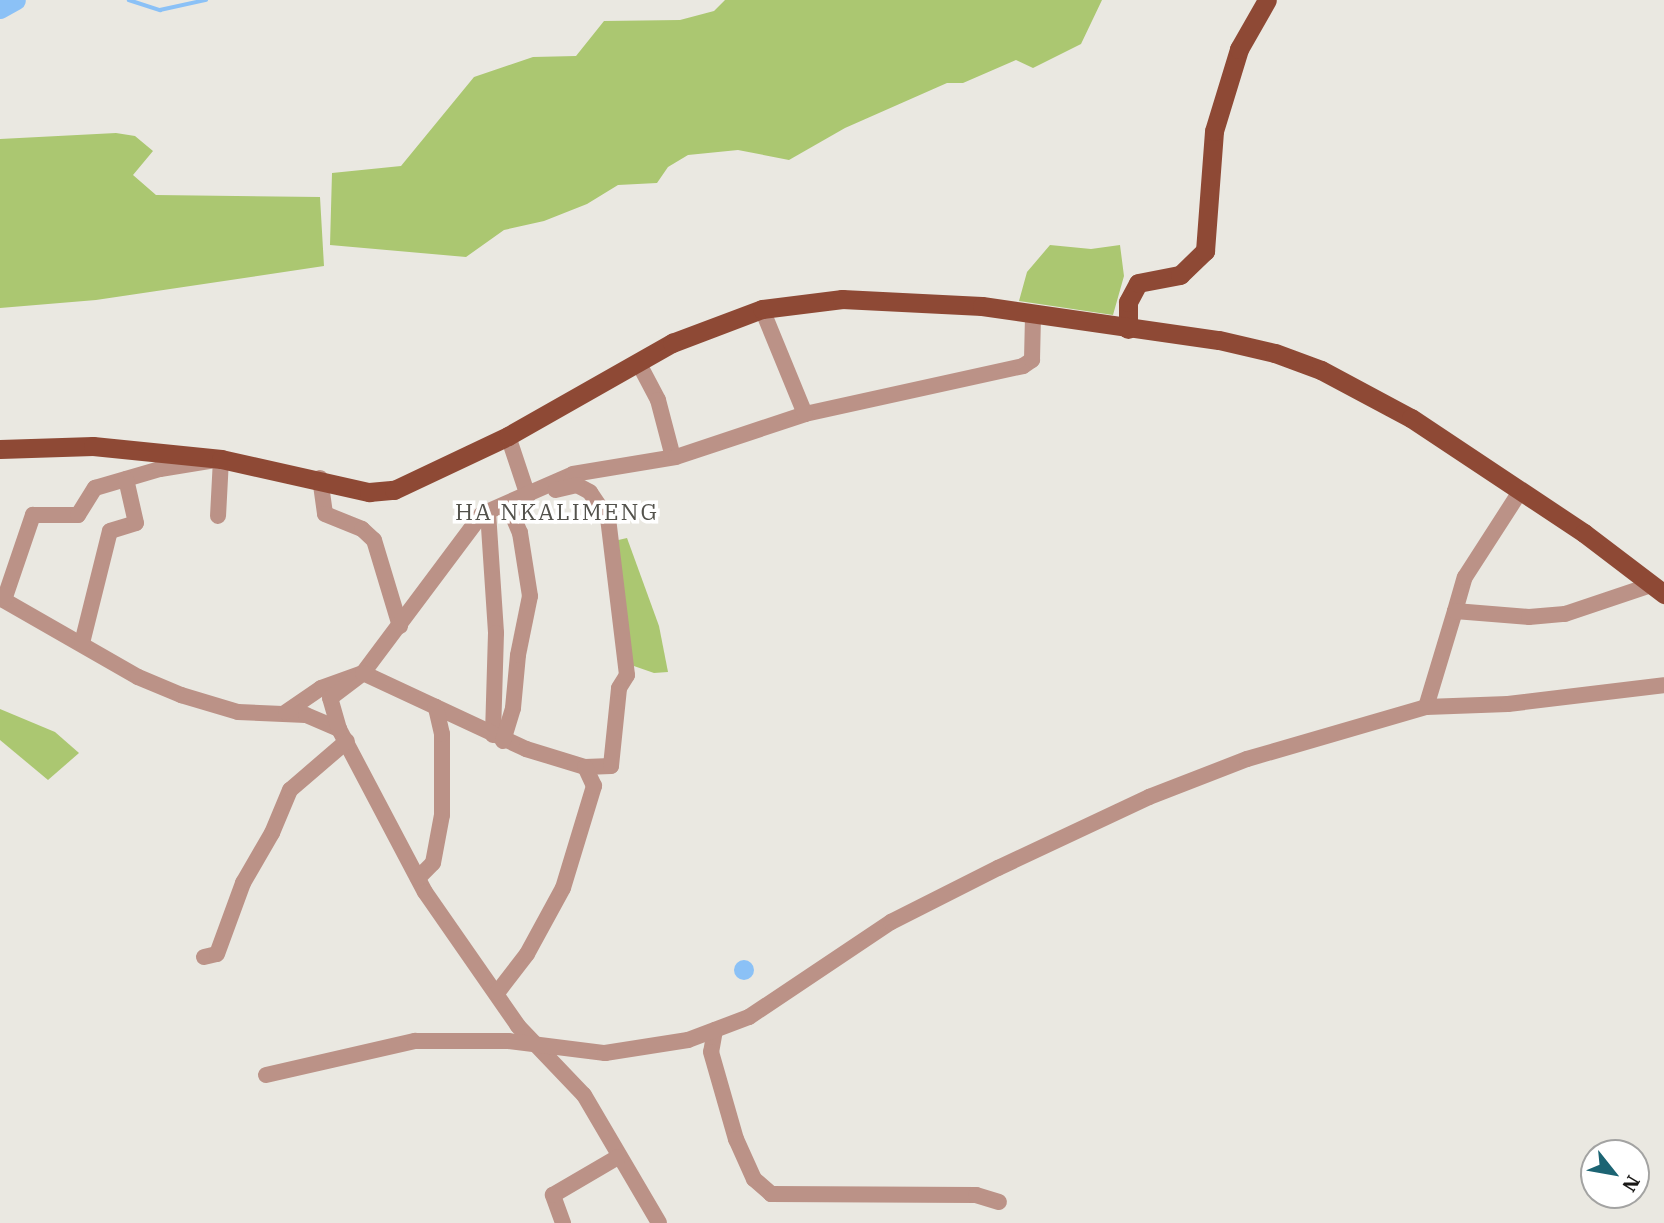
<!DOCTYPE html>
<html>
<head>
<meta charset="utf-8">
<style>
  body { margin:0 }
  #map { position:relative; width:1664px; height:1223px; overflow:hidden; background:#eae8e1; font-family:"IBM Plex Serif",serif }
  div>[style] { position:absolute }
  .green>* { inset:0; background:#abc771 }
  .water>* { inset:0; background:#8bc1f6 }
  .round { border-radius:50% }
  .stream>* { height:3.5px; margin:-1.75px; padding:0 1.75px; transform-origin:1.75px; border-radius:1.75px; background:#8bc1f6 }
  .river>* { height:19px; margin:-9.5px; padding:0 9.5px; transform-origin:9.5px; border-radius:9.5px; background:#8bc1f6 }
  .minor>* { height:16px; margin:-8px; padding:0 8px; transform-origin:8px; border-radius:8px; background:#bb9287 }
  .major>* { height:19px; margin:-9.5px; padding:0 9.5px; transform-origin:9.5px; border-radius:9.5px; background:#8e4935 }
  span { translate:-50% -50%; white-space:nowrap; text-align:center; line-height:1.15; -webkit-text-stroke:7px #fff; paint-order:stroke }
  .quarter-label { font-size:23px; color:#53524c; letter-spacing:2px }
  .north { position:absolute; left:1580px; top:1139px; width:70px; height:70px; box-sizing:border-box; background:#fff; border:2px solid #a3a3a2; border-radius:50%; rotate:121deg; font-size:19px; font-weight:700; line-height:28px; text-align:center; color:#191816 }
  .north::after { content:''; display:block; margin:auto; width:24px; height:32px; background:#1c6473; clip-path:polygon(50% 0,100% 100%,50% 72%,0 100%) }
</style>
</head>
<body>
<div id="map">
  <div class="green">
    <div style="clip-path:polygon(725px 0,1102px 0,1081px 44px,1033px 68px,1016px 60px,963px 83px,947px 83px,845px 128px,789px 160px,738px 150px,688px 155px,668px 167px,657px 183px,618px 185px,587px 204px,544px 221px,504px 230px,466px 257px,330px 245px,332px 173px,401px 166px,474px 77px,533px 57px,576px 56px,604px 21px,680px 20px,714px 11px)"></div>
    <div style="clip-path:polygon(116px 133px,135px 136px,153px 151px,133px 175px,156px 195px,320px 197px,324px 266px,96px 300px,0 308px,0 139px)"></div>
    <div style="clip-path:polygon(1050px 245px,1091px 249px,1120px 245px,1124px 276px,1113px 315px,1019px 301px,1027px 272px)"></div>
    <div style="clip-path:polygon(627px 538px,659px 626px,668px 672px,654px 673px,631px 665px,614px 541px)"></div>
    <div style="clip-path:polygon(0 709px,55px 732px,79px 753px,48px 780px,0 740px)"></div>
  </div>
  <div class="water">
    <div class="round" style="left:734px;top:960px;width:20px;height:20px"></div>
  </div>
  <div class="stream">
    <div style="left:129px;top:0;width:33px;rotate:18deg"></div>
    <div style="left:160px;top:10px;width:47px;rotate:-12.3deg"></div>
  </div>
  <div class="river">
    <div style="left:0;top:9px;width:18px;rotate:-29deg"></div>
  </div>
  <div class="minor">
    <div style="left:638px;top:362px;width:43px;rotate:62.2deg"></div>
    <div style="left:658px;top:400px;width:59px;rotate:75.3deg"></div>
    <div style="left:805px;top:414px;width:223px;rotate:-12.4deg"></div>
    <div style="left:1023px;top:366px;width:11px;rotate:-34deg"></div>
    <div style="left:1032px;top:360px;width:43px;rotate:-88.7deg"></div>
    <div style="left:508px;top:436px;width:63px;rotate:71.6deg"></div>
    <div style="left:320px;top:478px;width:36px;rotate:82deg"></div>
    <div style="left:325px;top:514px;width:40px;rotate:22deg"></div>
    <div style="left:362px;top:529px;width:16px;rotate:43deg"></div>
    <div style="left:374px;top:540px;width:90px;rotate:73.2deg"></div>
    <div style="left:488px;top:512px;width:121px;rotate:86.2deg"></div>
    <div style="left:496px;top:633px;width:102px;rotate:91.7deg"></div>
    <div style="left:0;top:598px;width:159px;rotate:29.8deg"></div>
    <div style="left:138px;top:677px;width:47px;rotate:22.7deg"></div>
    <div style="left:181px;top:695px;width:59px;rotate:16.6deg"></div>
    <div style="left:238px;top:712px;width:68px;rotate:2.5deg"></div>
    <div style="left:306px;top:715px;width:36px;rotate:23deg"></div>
    <div style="left:339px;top:729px;width:184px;rotate:62.2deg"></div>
    <div style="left:425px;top:892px;width:163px;rotate:55.2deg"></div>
    <div style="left:518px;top:1026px;width:95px;rotate:46.3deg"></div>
    <div style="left:584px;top:1095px;width:148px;rotate:59.6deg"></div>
    <div style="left:4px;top:600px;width:90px;rotate:-71.2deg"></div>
    <div style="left:33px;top:515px;width:45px"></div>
    <div style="left:78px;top:515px;width:32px;rotate:-58deg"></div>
    <div style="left:95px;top:488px;width:68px;rotate:-16.3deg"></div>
    <div style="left:160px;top:469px;width:62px;rotate:-9.3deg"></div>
    <div style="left:221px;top:459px;width:57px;rotate:93deg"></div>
    <div style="left:1455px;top:611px;width:35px;rotate:-74deg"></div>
    <div style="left:1465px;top:577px;width:103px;rotate:-57.2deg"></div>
    <div style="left:82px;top:643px;width:115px;rotate:-76deg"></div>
    <div style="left:110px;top:531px;width:27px;rotate:-17deg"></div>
    <div style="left:136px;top:523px;width:45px;rotate:-102.8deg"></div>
    <div style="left:1426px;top:707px;width:100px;rotate:-73.2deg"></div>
    <div style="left:1455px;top:611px;width:74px;rotate:4.6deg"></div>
    <div style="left:1529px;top:617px;width:36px;rotate:-5deg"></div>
    <div style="left:1565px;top:614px;width:91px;rotate:-18.6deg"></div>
    <div style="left:286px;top:712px;width:42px;rotate:-34.4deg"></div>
    <div style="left:321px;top:688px;width:45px;rotate:-19.7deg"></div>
    <div style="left:363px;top:673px;width:199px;rotate:-53.2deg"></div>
    <div style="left:482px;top:514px;width:99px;rotate:-23.7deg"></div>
    <div style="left:573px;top:474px;width:104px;rotate:-9.4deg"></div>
    <div style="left:676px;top:457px;width:136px;rotate:-18.4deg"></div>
    <div style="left:805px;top:414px;width:113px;rotate:-112.3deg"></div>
    <div style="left:339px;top:729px;width:32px;rotate:-106deg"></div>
    <div style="left:330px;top:698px;width:41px;rotate:-37.1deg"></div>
    <div style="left:363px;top:673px;width:180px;rotate:25deg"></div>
    <div style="left:526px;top:749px;width:62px;rotate:17deg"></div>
    <div style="left:585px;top:767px;width:26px;rotate:-2deg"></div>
    <div style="left:611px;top:766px;width:78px;rotate:-84.1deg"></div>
    <div style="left:619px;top:688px;width:15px;rotate:-58deg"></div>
    <div style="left:627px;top:675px;width:157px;rotate:-96.9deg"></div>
    <div style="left:608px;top:519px;width:32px;rotate:-124deg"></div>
    <div style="left:590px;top:492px;width:15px;rotate:-152deg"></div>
    <div style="left:577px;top:485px;width:22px;rotate:167deg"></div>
    <div style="left:503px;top:741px;width:34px;rotate:-73deg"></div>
    <div style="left:513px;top:708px;width:53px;rotate:-84.6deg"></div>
    <div style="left:518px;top:655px;width:60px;rotate:-78.5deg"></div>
    <div style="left:530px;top:596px;width:64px;rotate:-99deg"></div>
    <div style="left:520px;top:533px;width:30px;rotate:-113deg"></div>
    <div style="left:418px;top:878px;width:21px;rotate:-45deg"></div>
    <div style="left:433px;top:863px;width:49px;rotate:-79.4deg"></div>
    <div style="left:442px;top:815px;width:81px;rotate:-90deg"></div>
    <div style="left:442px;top:734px;width:28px;rotate:-103deg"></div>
    <div style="left:204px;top:957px;width:13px;rotate:-13deg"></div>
    <div style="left:217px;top:954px;width:76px;rotate:-69.9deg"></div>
    <div style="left:243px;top:883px;width:58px;rotate:-59.9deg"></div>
    <div style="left:272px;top:833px;width:47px;rotate:-67.3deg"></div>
    <div style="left:290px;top:790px;width:75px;rotate:-40.7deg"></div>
    <div style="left:497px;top:993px;width:49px;rotate:-52.4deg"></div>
    <div style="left:527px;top:954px;width:75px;rotate:-61.4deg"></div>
    <div style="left:563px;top:888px;width:107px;rotate:-73.1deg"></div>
    <div style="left:594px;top:786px;width:21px;rotate:-115deg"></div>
    <div style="left:715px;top:1030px;width:22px;rotate:100deg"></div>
    <div style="left:711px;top:1052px;width:91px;rotate:74deg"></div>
    <div style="left:736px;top:1139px;width:44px;rotate:65.8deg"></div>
    <div style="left:754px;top:1179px;width:23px;rotate:41deg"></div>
    <div style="left:771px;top:1194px;width:205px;rotate:0.3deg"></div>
    <div style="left:976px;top:1195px;width:24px;rotate:17deg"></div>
    <div style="left:266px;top:1075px;width:153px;rotate:-12.9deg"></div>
    <div style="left:415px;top:1041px;width:93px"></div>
    <div style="left:508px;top:1041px;width:98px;rotate:7.1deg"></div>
    <div style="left:605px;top:1053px;width:84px;rotate:-8.9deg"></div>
    <div style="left:688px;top:1040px;width:65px;rotate:-20.7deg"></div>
    <div style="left:749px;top:1017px;width:171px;rotate:-33.8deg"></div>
    <div style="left:891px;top:922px;width:120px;rotate:-26.8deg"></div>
    <div style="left:998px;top:868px;width:167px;rotate:-25.2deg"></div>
    <div style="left:1149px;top:797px;width:105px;rotate:-21.2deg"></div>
    <div style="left:1247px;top:759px;width:186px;rotate:-16.2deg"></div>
    <div style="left:1426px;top:707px;width:82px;rotate:-2.1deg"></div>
    <div style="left:1508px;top:704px;width:157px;rotate:-6.9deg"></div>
    <div style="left:563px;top:1223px;width:30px;rotate:-110deg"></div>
    <div style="left:553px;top:1195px;width:75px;rotate:-30.3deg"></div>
  </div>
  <div class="major">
    <div style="left:1128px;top:329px;width:27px;rotate:-90deg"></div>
    <div style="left:1128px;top:302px;width:21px;rotate:-62deg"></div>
    <div style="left:1138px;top:283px;width:43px;rotate:-10.8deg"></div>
    <div style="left:1180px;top:275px;width:35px;rotate:-44deg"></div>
    <div style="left:1205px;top:251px;width:120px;rotate:-85.7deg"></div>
    <div style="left:1214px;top:131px;width:86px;rotate:-73deg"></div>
    <div style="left:1239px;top:49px;width:56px;rotate:-60.3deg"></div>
    <div style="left:0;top:449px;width:93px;rotate:-1.8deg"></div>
    <div style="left:93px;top:446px;width:129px;rotate:5.8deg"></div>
    <div style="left:221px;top:459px;width:152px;rotate:12.6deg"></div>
    <div style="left:369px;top:492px;width:25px;rotate:-5deg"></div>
    <div style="left:394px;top:490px;width:126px;rotate:-25.3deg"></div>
    <div style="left:508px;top:436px;width:189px;rotate:-29.6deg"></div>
    <div style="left:672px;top:343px;width:96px;rotate:-20.7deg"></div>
    <div style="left:762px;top:309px;width:81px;rotate:-7.1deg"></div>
    <div style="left:842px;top:299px;width:140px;rotate:2.9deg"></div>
    <div style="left:982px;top:306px;width:239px;rotate:8.2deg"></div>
    <div style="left:1219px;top:340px;width:57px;rotate:13.1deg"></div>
    <div style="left:1275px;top:353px;width:49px;rotate:20.3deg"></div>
    <div style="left:1321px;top:370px;width:102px;rotate:28.1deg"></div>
    <div style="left:1411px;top:418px;width:208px;rotate:33.6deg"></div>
    <div style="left:1584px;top:533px;width:101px;rotate:37.3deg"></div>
  </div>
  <div class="quarter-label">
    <span style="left:557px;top:511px">HA NKALIMENG</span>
  </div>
  <div class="north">N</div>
</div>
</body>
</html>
